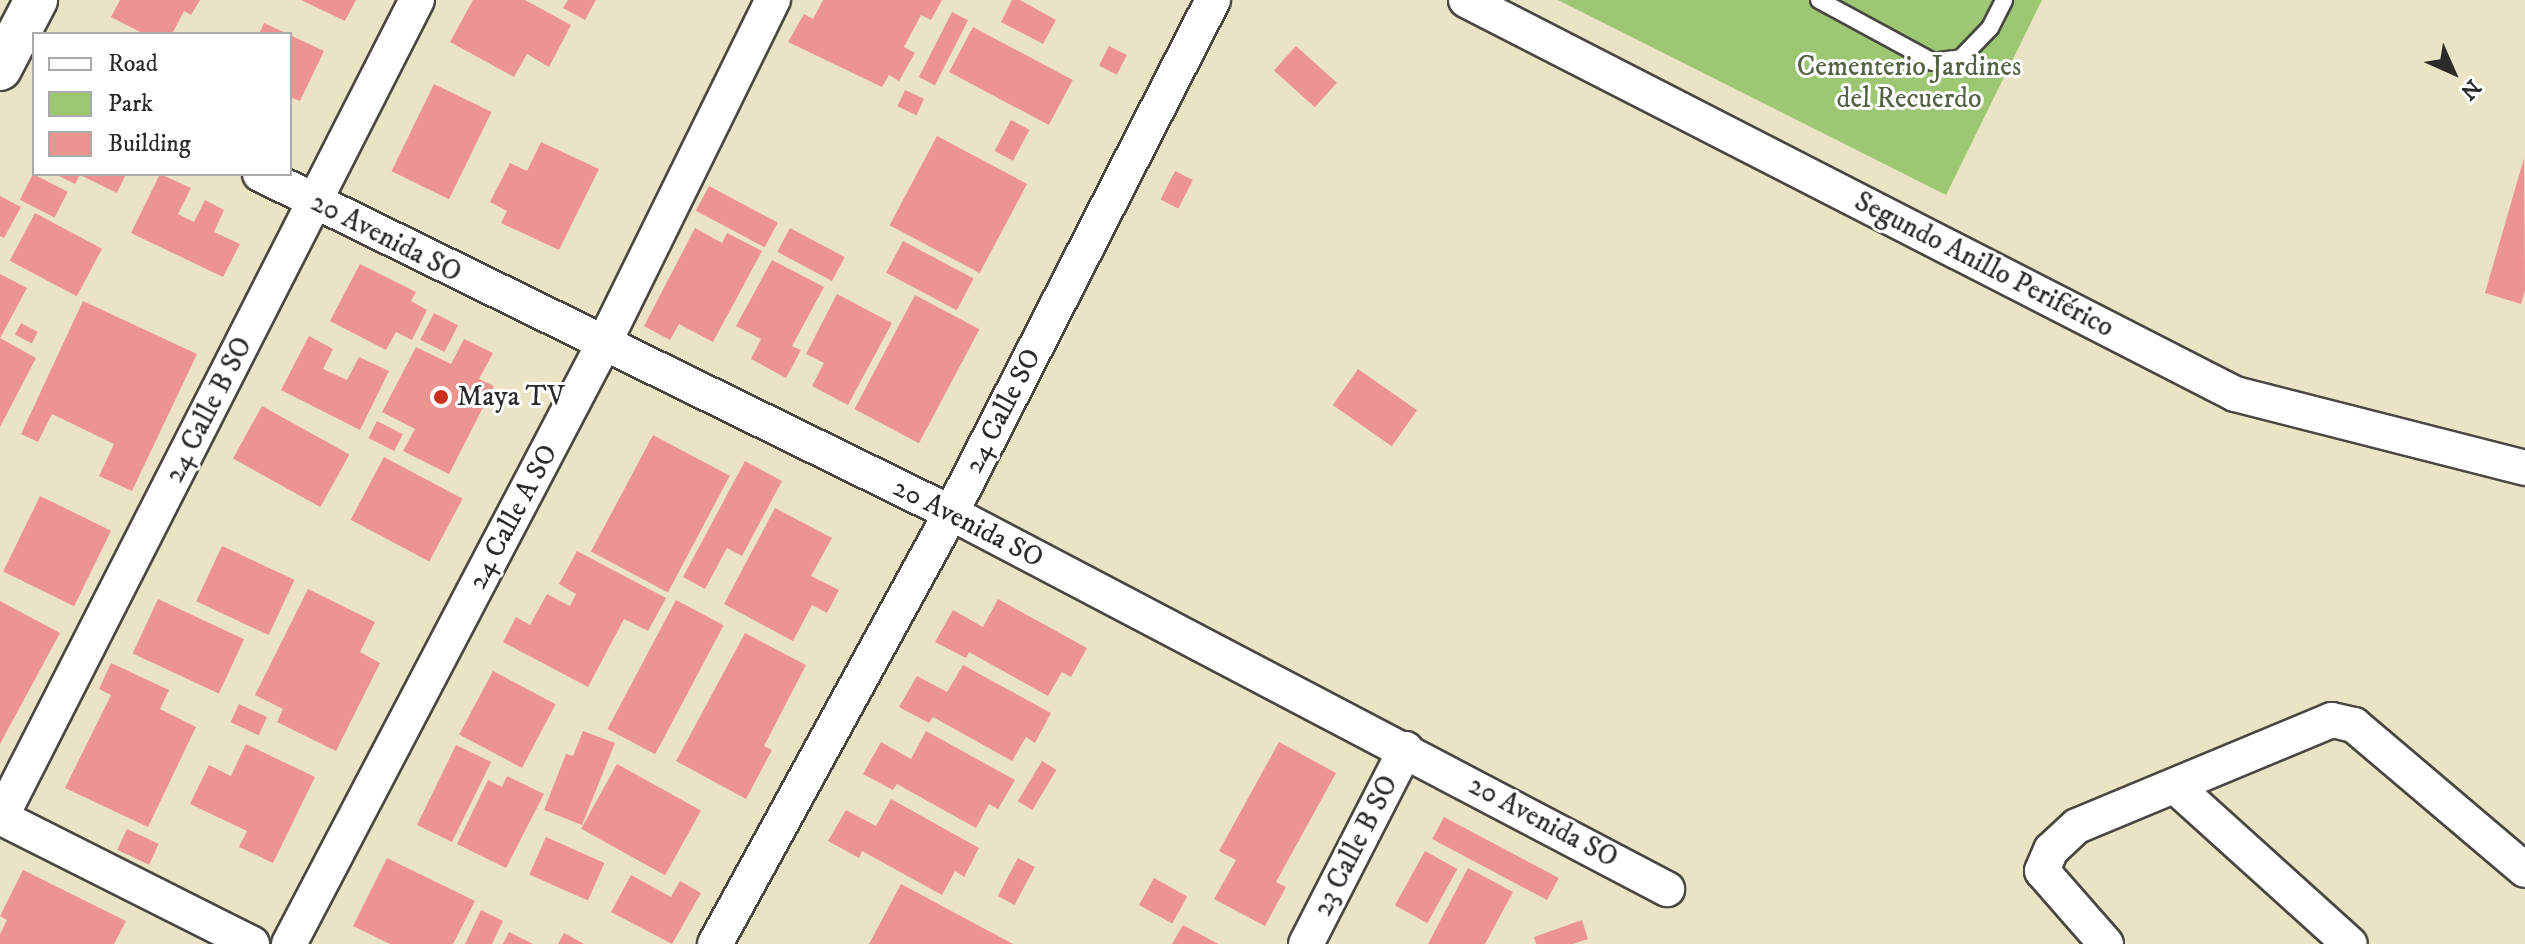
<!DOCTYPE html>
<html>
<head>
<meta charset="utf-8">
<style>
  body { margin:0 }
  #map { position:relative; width:2525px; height:944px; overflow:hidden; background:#ebe4c4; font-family:"IM FELL DW Pica",serif }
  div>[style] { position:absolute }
  .green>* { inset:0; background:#9dc773 }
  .building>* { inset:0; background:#ec9490; transform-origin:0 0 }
  .roads { filter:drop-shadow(2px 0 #484742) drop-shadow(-2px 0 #484742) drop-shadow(0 2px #484742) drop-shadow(0 -2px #484742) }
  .service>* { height:16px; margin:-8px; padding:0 8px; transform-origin:8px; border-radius:8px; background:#fff }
  .minor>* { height:34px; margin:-17px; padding:0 17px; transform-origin:17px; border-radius:17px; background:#fff }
  .tertiary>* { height:42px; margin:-21px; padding:0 21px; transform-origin:21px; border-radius:21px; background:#fff }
  .dots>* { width:22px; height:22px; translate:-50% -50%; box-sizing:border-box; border:4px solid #fff; border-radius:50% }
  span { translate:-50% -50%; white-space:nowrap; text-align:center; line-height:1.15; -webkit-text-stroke:6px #fff; paint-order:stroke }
  .park-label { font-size:28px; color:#536244 }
  .street-label { font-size:28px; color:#2b2b2b }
  .poi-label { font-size:28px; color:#2b2b2b }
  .left { translate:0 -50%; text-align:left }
  .legend { position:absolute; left:32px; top:32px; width:260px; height:144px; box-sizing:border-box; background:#fff; border:2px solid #aaa; margin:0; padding:10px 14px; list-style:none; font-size:24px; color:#2b2b2b }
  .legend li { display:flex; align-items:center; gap:16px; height:40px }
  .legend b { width:40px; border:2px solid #aaa }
  .north { position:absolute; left:2413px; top:32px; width:80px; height:80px; -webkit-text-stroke:6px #fff; paint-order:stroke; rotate:135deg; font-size:22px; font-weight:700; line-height:32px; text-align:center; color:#2b2b2b }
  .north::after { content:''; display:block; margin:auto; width:28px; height:36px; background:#2b2b2b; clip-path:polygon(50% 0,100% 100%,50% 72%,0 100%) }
</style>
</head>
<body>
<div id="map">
  <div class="green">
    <div style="clip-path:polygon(1558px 0,2042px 0,1946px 195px)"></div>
  </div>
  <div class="building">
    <div style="clip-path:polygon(120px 0,200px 0,191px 15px,184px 11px,172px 34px,144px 34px,111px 17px)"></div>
    <div style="clip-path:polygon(301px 0,356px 0,345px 21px)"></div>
    <div style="clip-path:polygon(473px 0,525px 0,571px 25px,549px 67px,527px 54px,514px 77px,450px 42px)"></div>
    <div style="clip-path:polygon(568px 0,596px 0,585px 20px,563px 8px)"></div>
    <div style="clip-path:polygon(823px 0,942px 0,931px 20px,921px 15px,904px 47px,915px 53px,899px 81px,889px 75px,882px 87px,788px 42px,804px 14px,813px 19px)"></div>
    <div style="clip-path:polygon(1012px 0,1020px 0,1056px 20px,1043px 44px,1001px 22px)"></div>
    <div style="left:952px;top:12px;width:18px;height:73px;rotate:27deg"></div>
    <div style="clip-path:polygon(264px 23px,288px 34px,259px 34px)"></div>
    <div style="left:973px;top:27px;width:113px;height:51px;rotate:28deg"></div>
    <div style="clip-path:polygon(290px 35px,324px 51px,300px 101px,290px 97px)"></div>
    <div style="left:1109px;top:46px;width:20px;height:22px;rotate:27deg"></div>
    <div style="left:1296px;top:46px;width:55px;height:33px;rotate:42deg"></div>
    <div style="left:434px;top:84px;width:64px;height:97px;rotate:26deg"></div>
    <div style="left:905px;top:90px;width:21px;height:18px;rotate:25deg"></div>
    <div style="left:1011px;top:120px;width:21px;height:35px;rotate:28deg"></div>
    <div style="left:937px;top:136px;width:102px;height:101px;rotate:28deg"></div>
    <div style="clip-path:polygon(541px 142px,599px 169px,559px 250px,501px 223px,507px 211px,490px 202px,510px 163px,527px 171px)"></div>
    <div style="clip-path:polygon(2524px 158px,2525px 291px,2521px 304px,2485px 293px)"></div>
    <div style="left:1175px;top:171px;width:20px;height:32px;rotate:27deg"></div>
    <div style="left:33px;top:174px;width:39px;height:29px;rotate:27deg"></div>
    <div style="clip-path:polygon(55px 174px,126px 174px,117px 193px,80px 175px,75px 184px)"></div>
    <div style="clip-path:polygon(160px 174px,191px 188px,178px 214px,194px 222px,205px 200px,224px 210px,214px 232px,240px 244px,223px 277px,131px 233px)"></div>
    <div style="left:709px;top:186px;width:78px;height:28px;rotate:28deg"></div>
    <div style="clip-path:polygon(0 196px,21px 207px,4px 238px,0 236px)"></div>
    <div style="left:35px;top:213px;width:76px;height:54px;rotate:28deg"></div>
    <div style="clip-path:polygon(695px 228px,722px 243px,727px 233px,762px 251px,713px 342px,679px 324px,670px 340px,644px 326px)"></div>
    <div style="left:790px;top:228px;width:62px;height:27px;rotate:28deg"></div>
    <div style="left:903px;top:241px;width:80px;height:36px;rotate:28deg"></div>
    <div style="clip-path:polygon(772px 260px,824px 287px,792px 346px,801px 350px,786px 378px,751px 359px,761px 339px,736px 326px)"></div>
    <div style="clip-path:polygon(360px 264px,416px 292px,411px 301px,427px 310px,412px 340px,396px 332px,386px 350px,330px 321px)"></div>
    <div style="clip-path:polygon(0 274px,27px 288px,0 338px)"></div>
    <div style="clip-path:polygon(837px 294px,892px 323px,848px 405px,812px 386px,824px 363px,806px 354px)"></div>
    <div style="left:915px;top:295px;width:73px;height:129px;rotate:28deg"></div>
    <div style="clip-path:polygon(83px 301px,197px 354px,132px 491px,99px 476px,114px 444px,52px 414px,38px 442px,21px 434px)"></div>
    <div style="left:434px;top:313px;width:27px;height:30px;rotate:27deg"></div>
    <div style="left:21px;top:323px;width:19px;height:13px;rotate:28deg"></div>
    <div style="clip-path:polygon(309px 336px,333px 349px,323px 369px,347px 380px,359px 357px,389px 371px,360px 430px,281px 390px)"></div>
    <div style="clip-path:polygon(0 338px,36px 358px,0 427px)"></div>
    <div style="clip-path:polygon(464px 339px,493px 353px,479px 379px,494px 386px,449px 474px,403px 451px,415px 429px,382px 412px,416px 347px,451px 364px)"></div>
    <div style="left:1358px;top:369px;width:72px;height:44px;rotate:35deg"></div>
    <div style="left:262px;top:406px;width:100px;height:60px;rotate:29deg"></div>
    <div style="left:377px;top:421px;width:29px;height:19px;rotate:27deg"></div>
    <div style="left:653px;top:435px;width:87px;height:132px;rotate:28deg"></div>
    <div style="left:384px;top:457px;width:89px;height:71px;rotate:28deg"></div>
    <div style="clip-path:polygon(745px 461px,782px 481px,742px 556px,727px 548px,705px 589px,683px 577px)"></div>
    <div style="left:40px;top:496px;width:79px;height:84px;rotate:26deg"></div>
    <div style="clip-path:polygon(775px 508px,832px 538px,811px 576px,839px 590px,827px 613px,812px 605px,793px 641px,724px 604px)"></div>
    <div style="left:222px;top:546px;width:80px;height:61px;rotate:25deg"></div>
    <div style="clip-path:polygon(577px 551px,666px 598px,648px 631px,624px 619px,588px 687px,503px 642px,516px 617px,530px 625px,547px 594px,570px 606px,576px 594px,559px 584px)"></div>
    <div style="clip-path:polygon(308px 589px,375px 622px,360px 652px,380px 663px,336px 751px,277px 722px,283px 709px,255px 695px)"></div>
    <div style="left:158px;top:599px;width:95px;height:60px;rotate:25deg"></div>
    <div style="clip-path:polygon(998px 599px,1087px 648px,1071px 677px,1062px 672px,1048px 696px,969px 652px,966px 658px,935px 642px,953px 610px,983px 627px)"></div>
    <div style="left:676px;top:600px;width:54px;height:146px;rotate:28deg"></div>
    <div style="clip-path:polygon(0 601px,60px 633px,0 744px)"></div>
    <div style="clip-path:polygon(745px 633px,806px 665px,764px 746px,772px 750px,746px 799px,676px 761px)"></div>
    <div style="clip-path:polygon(111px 663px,169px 690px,160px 709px,196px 727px,148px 827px,65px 788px,111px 695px,99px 689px)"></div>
    <div style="clip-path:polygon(963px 665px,1051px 713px,1035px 743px,1026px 737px,1012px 761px,933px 717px,929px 723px,899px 707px,917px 676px,947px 692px)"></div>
    <div style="left:493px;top:671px;width:71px;height:72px;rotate:28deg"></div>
    <div style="left:239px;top:704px;width:31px;height:20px;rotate:25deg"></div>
    <div style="clip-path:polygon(583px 731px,615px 743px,582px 825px,544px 810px,566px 754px,573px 756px)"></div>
    <div style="clip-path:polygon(926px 731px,1015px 780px,998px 809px,989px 804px,976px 828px,897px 784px,893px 790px,863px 774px,881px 742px,911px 759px)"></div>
    <div style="clip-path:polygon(1279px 742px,1336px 773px,1276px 882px,1286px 887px,1265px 926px,1214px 899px,1236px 860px,1219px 851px)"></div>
    <div style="clip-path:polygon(246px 744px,315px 777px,273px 863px,239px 847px,247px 831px,190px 804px,209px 765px,231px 776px)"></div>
    <div style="left:456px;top:745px;width:39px;height:89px;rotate:26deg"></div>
    <div style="left:1042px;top:761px;width:17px;height:47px;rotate:31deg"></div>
    <div style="left:617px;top:764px;width:96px;height:74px;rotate:29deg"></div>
    <div style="clip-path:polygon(507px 776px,544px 794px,506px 868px,457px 844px,488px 780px,502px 787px)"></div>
    <div style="clip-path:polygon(891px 799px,979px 848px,964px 877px,955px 871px,942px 895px,862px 851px,859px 858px,828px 841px,846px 810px,876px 826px)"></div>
    <div style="left:1444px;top:817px;width:130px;height:25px;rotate:28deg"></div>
    <div style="left:127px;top:829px;width:35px;height:23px;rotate:25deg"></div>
    <div style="left:546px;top:837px;width:64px;height:41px;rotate:24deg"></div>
    <div style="left:1425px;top:851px;width:37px;height:62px;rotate:29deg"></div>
    <div style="clip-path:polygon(387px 858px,475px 901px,453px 944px,390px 944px,353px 926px)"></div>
    <div style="left:1018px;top:858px;width:19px;height:43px;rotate:28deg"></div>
    <div style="clip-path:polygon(1468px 868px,1513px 892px,1485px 944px,1428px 944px)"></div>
    <div style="clip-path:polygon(23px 870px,126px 921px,114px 944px,0 944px,0 934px,7px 920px,0 916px)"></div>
    <div style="clip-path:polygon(631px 875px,671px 897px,680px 881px,701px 893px,672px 944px,611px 912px)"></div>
    <div style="left:1154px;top:878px;width:38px;height:31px;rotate:29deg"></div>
    <div style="clip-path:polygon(901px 884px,1013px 944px,869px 944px)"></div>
    <div style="clip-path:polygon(481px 910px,503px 921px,492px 944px,465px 944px)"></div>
    <div style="clip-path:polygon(1582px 920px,1588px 939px,1573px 944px,1536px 944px,1534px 937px)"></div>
    <div style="clip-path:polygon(1183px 925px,1218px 944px,1172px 944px)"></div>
    <div style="clip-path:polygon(509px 932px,533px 944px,503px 944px)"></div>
    <div style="clip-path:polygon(564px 933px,584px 944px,558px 944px)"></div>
  </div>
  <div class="roads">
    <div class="service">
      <div style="left:1819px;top:0;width:130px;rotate:28.5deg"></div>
      <div style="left:1933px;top:62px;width:28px;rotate:-8deg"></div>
      <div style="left:1961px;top:58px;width:42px;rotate:-46deg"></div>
      <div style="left:1990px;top:28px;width:31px;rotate:-63deg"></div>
    </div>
    <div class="minor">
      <div style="left:1466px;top:0;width:864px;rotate:27.13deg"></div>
      <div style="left:2235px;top:394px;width:299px;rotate:14.3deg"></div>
      <div style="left:260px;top:174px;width:770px;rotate:26.13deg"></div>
      <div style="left:951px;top:513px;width:809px;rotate:27.71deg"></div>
      <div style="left:2176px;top:787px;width:234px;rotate:42.1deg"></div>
      <div style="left:0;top:817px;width:282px;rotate:26.7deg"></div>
      <div style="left:0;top:819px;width:919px;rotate:-63.02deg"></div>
      <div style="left:289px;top:944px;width:676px;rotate:-62.34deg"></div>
      <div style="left:603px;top:345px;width:385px;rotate:-63.8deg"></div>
      <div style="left:715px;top:944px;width:491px;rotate:-61.3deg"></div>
      <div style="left:951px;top:513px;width:576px;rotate:-62.95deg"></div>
      <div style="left:1306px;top:944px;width:219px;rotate:-62.9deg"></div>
      <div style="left:2106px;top:944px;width:97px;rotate:-131.2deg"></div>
      <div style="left:2042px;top:871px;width:23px;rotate:-67deg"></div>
      <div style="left:2051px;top:850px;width:35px;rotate:-43deg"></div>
      <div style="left:2077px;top:826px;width:276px;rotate:-22.6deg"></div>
      <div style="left:2332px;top:720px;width:23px;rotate:13deg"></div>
      <div style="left:2354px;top:725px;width:224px;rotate:40.3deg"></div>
    </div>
    <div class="tertiary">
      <div style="left:0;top:69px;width:78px;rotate:-62.4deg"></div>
    </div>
  </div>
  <div class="dots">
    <div style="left:441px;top:397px;background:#c8321e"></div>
  </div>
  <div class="park-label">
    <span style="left:1909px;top:83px">Cementerio Jardines<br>del Recuerdo</span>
  </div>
  <div class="street-label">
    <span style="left:386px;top:238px;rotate:27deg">20 Avenida SO</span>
    <span style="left:1984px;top:265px;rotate:27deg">Segundo Anillo Periférico</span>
    <span style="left:209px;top:410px;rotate:-63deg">24 Calle B SO</span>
    <span style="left:1003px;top:411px;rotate:-63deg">24 Calle SO</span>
    <span style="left:513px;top:517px;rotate:-62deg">24 Calle A SO</span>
    <span style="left:968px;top:523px;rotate:27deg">20 Avenida SO</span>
    <span style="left:1543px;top:822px;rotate:28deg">20 Avenida SO</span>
    <span style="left:1356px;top:846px;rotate:-63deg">23 Calle B SO</span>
  </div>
  <div class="poi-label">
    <span class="left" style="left:457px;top:397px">Maya TV</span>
  </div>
  <ul class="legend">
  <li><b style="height:10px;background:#fff"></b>Road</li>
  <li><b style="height:22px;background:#9dc773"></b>Park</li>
  <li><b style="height:22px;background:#ec9490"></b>Building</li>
  </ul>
  <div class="north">N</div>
</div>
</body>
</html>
